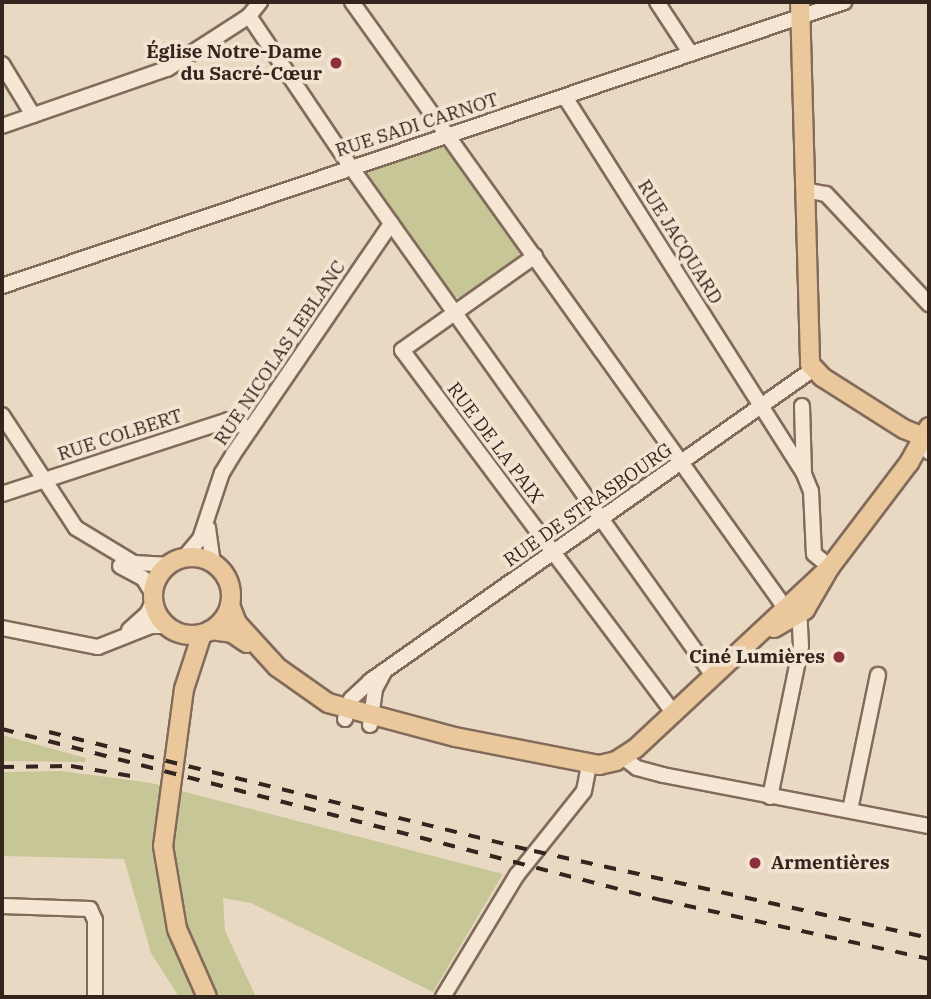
<!DOCTYPE html>
<html>
<head>
<meta charset="utf-8">
<style>
  body { margin:0 }
  #map { position:relative; width:931px; height:999px; overflow:hidden; background:#ead9c2; font-family:"IBM Plex Serif",serif }
  div>[style] { position:absolute }
  .green>* { inset:0; background:#c7c697 }
  .roads { filter:drop-shadow(2px 0 #826b5b) drop-shadow(-2px 0 #826b5b) drop-shadow(0 2px #826b5b) drop-shadow(0 -2px #826b5b) }
  .minor>* { height:14px; margin:-7px; padding:0 7px; transform-origin:7px; border-radius:7px; background:#f5e7d4 }
  .major>* { height:18px; margin:-9px; padding:0 9px; transform-origin:9px; border-radius:9px; background:#eac89c }
  .major>.ring { margin:-9px; padding:0; box-sizing:content-box; background:none; border:18px solid #eac89c; border-radius:50% }
  .rail>* { height:3.5px; margin-top:-1.75px; transform-origin:0; background:repeating-linear-gradient(90deg,#33251e 0 12px,transparent 0 24px) }
  .dots>* { width:19px; height:19px; translate:-50% -50%; box-sizing:border-box; border:4px solid #f2e4d1; border-radius:50% }
  span { translate:-50% -50%; white-space:nowrap; text-align:center; line-height:1.15; -webkit-text-stroke:7px #f2e4d1; paint-order:stroke }
  .poi-label { font-size:19px; color:#33251e; font-weight:700 }
  .right { translate:-100% -50%; text-align:right }
  .left { translate:0 -50%; text-align:left }
  .street-label { font-size:19px; color:#33251e }
  .frame { position:absolute; inset:0; border:4px solid #33251e; pointer-events:none }
</style>
</head>
<body>
<div id="map">
  <div class="green">
    <div style="clip-path:polygon(444px 144px,449px 145px,520px 253px,511px 265px,462px 299px,452px 295px,368px 181px,368px 171px,375px 166px)"></div>
    <div style="clip-path:polygon(2px 735px,86px 758px,85px 762px,2px 761px)"></div>
    <div style="clip-path:polygon(62px 771px,151px 783px,503px 874px,433px 992px,251px 903px,223px 898px,225px 931px,256px 997px,179px 997px,151px 953px,124px 859px,2px 856px,2px 772px)"></div>
  </div>
  <div class="roads">
    <div class="minor">
      <div style="left:352px;top:2px;width:746px;rotate:54.44deg"></div>
      <div style="left:657px;top:2px;width:62px;rotate:56.8deg"></div>
      <div style="left:249px;top:16px;width:182px;rotate:56deg"></div>
      <div style="left:351px;top:167px;width:626px;rotate:54.56deg"></div>
      <div style="left:2px;top:64px;width:60px;rotate:58.7deg"></div>
      <div style="left:565px;top:97px;width:446px;rotate:57.6deg"></div>
      <div style="left:804px;top:474px;width:18px;rotate:68deg"></div>
      <div style="left:811px;top:491px;width:63px;rotate:87.3deg"></div>
      <div style="left:814px;top:554px;width:21px;rotate:39deg"></div>
      <div style="left:830px;top:567px;width:9px;rotate:131deg"></div>
      <div style="left:2px;top:126px;width:175px;rotate:-19.1deg"></div>
      <div style="left:167px;top:69px;width:98px;rotate:-32.9deg"></div>
      <div style="left:249px;top:16px;width:18px;rotate:-52deg"></div>
      <div style="left:805px;top:190px;width:21px;rotate:11deg"></div>
      <div style="left:826px;top:194px;width:151px;rotate:46.9deg"></div>
      <div style="left:535px;top:256px;width:163px;rotate:144.7deg"></div>
      <div style="left:402px;top:350px;width:454px;rotate:53.2deg"></div>
      <div style="left:2px;top:286px;width:889px;rotate:-18.64deg"></div>
      <div style="left:802px;top:406px;width:67px;rotate:88.3deg"></div>
      <div style="left:2px;top:415px;width:135px;rotate:56.8deg"></div>
      <div style="left:76px;top:528px;width:68px;rotate:31.1deg"></div>
      <div style="left:134px;top:563px;width:36px;rotate:3deg"></div>
      <div style="left:924px;top:439px;width:14px;rotate:69deg"></div>
      <div style="left:2px;top:494px;width:238px;rotate:-18.1deg"></div>
      <div style="left:228px;top:420px;width:24px;rotate:22deg"></div>
      <div style="left:208px;top:528px;width:36px;rotate:82deg"></div>
      <div style="left:183px;top:559px;width:26px;rotate:-50deg"></div>
      <div style="left:200px;top:539px;width:70px;rotate:-71.6deg"></div>
      <div style="left:222px;top:473px;width:23px;rotate:-59deg"></div>
      <div style="left:234px;top:453px;width:278px;rotate:-55.6deg"></div>
      <div style="left:120px;top:566px;width:26px;rotate:28deg"></div>
      <div style="left:143px;top:578px;width:19px;rotate:58deg"></div>
      <div style="left:2px;top:628px;width:98px;rotate:11.2deg"></div>
      <div style="left:98px;top:647px;width:57px;rotate:-21.6deg"></div>
      <div style="left:151px;top:626px;width:16px"></div>
      <div style="left:129px;top:630px;width:24px;rotate:-42deg"></div>
      <div style="left:147px;top:614px;width:13px;rotate:-63deg"></div>
      <div style="left:345px;top:719px;width:21px;rotate:-73deg"></div>
      <div style="left:351px;top:699px;width:26px;rotate:-43deg"></div>
      <div style="left:370px;top:681px;width:540px;rotate:-35.13deg"></div>
      <div style="left:370px;top:725px;width:36px;rotate:-82deg"></div>
      <div style="left:375px;top:689px;width:19px;rotate:-62deg"></div>
      <div style="left:624px;top:758px;width:16px;rotate:38deg"></div>
      <div style="left:637px;top:768px;width:27px;rotate:15deg"></div>
      <div style="left:663px;top:775px;width:271px;rotate:10.9deg"></div>
      <div style="left:770px;top:797px;width:154px;rotate:-78.4deg"></div>
      <div style="left:801px;top:646px;width:40px;rotate:-92.9deg"></div>
      <div style="left:850px;top:810px;width:138px;rotate:-78.3deg"></div>
      <div style="left:2px;top:906px;width:88px;rotate:2deg"></div>
      <div style="left:90px;top:909px;width:12px;rotate:66deg"></div>
      <div style="left:95px;top:920px;width:77px;rotate:90deg"></div>
      <div style="left:443px;top:997px;width:143px;rotate:-58.8deg"></div>
      <div style="left:517px;top:875px;width:107px;rotate:-51.4deg"></div>
      <div style="left:584px;top:791px;width:26px;rotate:-79deg"></div>
    </div>
    <div class="major">
      <div style="left:800px;top:2px;width:362px;rotate:88.4deg"></div>
      <div style="left:810px;top:364px;width:18px;rotate:47deg"></div>
      <div style="left:822px;top:377px;width:97px;rotate:32.4deg"></div>
      <div style="left:904px;top:429px;width:27px;rotate:22deg"></div>
      <div class="ring" style="left:153px;top:557px;width:60px;height:60px"></div>
      <div style="left:230px;top:605px;width:19px;rotate:69deg"></div>
      <div style="left:237px;top:623px;width:59px;rotate:47.7deg"></div>
      <div style="left:277px;top:667px;width:62px;rotate:35.2deg"></div>
      <div style="left:328px;top:703px;width:131px;rotate:15deg"></div>
      <div style="left:455px;top:737px;width:147px;rotate:11deg"></div>
      <div style="left:599px;top:765px;width:17px;rotate:-13deg"></div>
      <div style="left:616px;top:761px;width:24px;rotate:-33deg"></div>
      <div style="left:636px;top:748px;width:265px;rotate:-43deg"></div>
      <div style="left:774px;top:628px;width:36px;rotate:-30deg"></div>
      <div style="left:805px;top:610px;width:50px;rotate:-59.8deg"></div>
      <div style="left:830px;top:567px;width:131px;rotate:-52.8deg"></div>
      <div style="left:909px;top:463px;width:41px;rotate:-60.9deg"></div>
      <div style="left:211px;top:630px;width:21px;rotate:8deg"></div>
      <div style="left:232px;top:633px;width:18px;rotate:34deg"></div>
      <div style="left:202px;top:634px;width:58px;rotate:108.1deg"></div>
      <div style="left:184px;top:689px;width:158px;rotate:97.6deg"></div>
      <div style="left:163px;top:846px;width:84px;rotate:80.4deg"></div>
      <div style="left:177px;top:929px;width:74px;rotate:66.2deg"></div>
    </div>
  </div>
  <div class="rail">
    <div style="left:2px;top:729px;width:681px;rotate:14.55deg"></div>
    <div style="left:661px;top:900px;width:274px;rotate:12.4deg"></div>
    <div style="left:49px;top:732px;width:499px;rotate:13.8deg"></div>
    <div style="left:534px;top:851px;width:404px;rotate:12.4deg"></div>
    <div style="left:2px;top:767px;width:69px;rotate:-0.8deg"></div>
    <div style="left:71px;top:766px;width:67px;rotate:9.5deg"></div>
  </div>
  <div class="dots">
    <div style="left:336px;top:63px;background:#8c303c"></div>
    <div style="left:839px;top:657px;background:#8c303c"></div>
    <div style="left:755px;top:863px;background:#8c303c"></div>
  </div>
  <div class="poi-label">
    <span class="right" style="left:322px;top:63px">Église Notre-Dame<br>du Sacré-Cœur</span>
    <span class="right" style="left:825px;top:657px">Ciné Lumières</span>
    <span class="left" style="left:771px;top:863px">Armentières</span>
  </div>
  <div class="street-label">
    <span style="left:417px;top:125px;rotate:-18deg">RUE SADI CARNOT</span>
    <span style="left:680px;top:242px;rotate:58deg">RUE JACQUARD</span>
    <span style="left:280px;top:353px;rotate:-56deg">RUE NICOLAS LEBLANC</span>
    <span style="left:120px;top:435px;rotate:-18deg">RUE COLBERT</span>
    <span style="left:495px;top:443px;rotate:53deg">RUE DE LA PAIX</span>
    <span style="left:588px;top:505px;rotate:-35deg">RUE DE STRASBOURG</span>
  </div>
  <div class="frame"></div>
</div>
</body>
</html>
